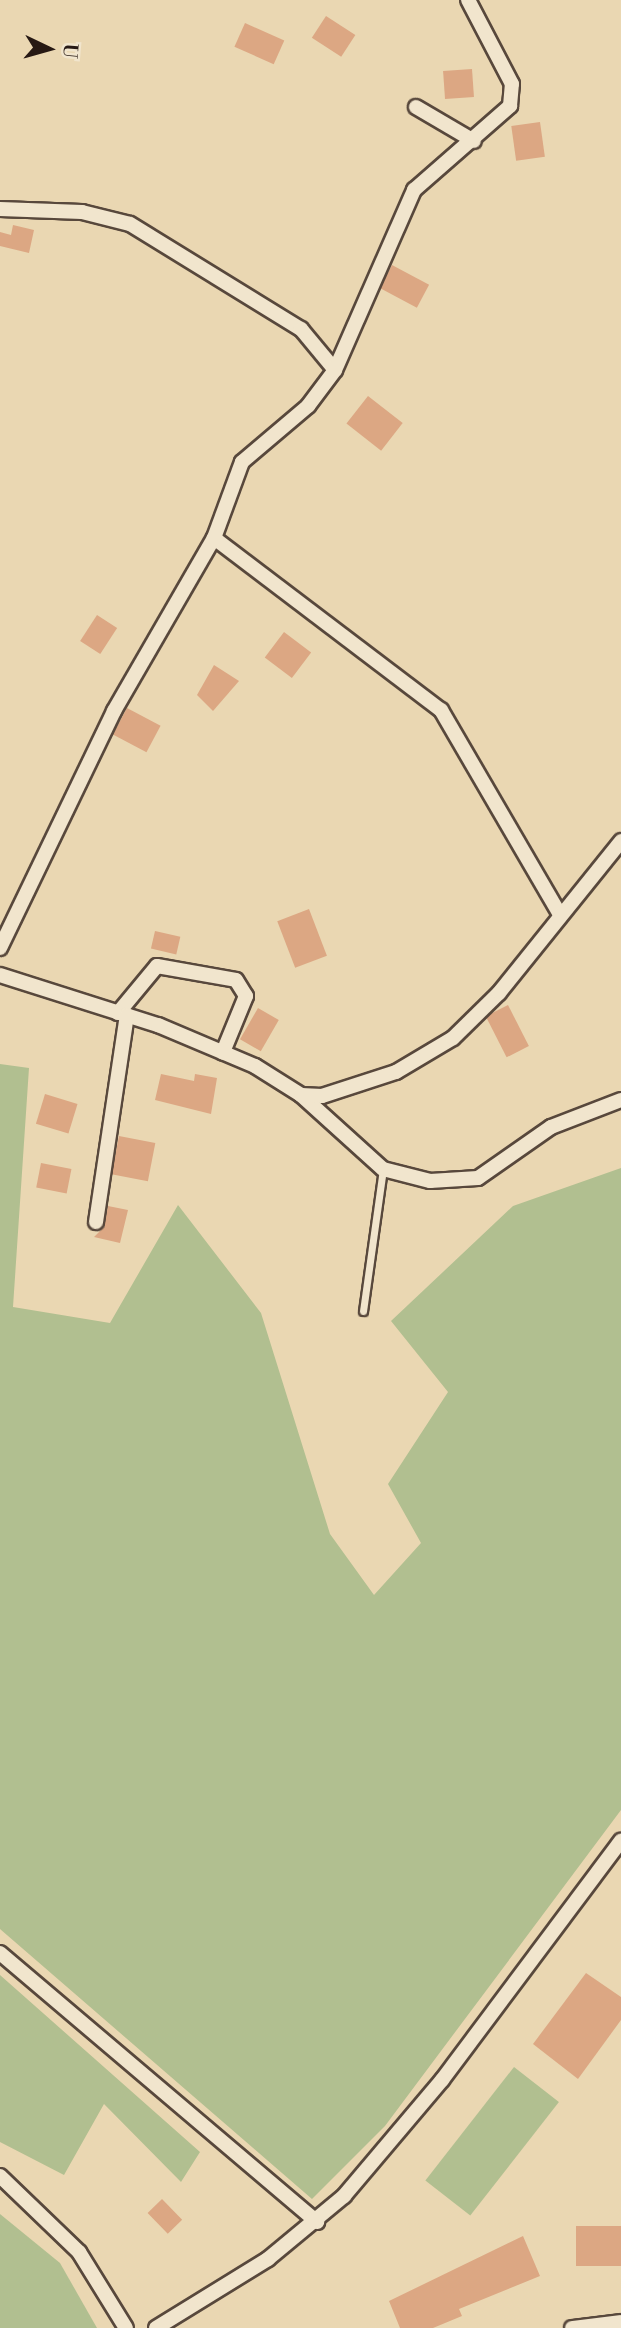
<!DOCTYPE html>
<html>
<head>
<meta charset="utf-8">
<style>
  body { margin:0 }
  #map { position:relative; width:621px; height:2328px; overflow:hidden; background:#ead7b2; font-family:"Libre Bodoni",serif }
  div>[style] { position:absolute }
  .green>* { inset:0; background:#b1bf90; transform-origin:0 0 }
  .building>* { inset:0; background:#dca783; transform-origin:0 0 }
  .roads { filter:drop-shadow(2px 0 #58483c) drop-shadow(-2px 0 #58483c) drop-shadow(0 2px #58483c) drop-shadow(0 -2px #58483c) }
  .service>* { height:7px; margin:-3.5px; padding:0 3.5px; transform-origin:3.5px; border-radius:3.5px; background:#f1e5cd }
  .minor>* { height:14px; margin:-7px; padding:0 7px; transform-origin:7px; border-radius:7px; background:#f1e5cd }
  span { translate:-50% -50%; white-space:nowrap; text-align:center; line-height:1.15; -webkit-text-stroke:6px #f1e5cd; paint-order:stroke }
  .north { position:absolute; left:14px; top:14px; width:70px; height:70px; -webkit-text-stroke:5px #f1e5cd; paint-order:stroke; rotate:95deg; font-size:19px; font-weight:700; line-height:28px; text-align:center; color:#271914 }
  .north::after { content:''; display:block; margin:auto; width:24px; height:32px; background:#271914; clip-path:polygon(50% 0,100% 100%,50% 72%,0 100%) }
</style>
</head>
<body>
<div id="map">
  <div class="green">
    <div style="clip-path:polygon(0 1064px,29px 1068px,13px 1307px,110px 1323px,178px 1205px,261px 1313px,330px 1534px,374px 1595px,421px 1543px,388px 1484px,448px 1392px,391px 1321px,513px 1206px,621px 1168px,621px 1810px,385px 2126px,312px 2199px,0 1929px)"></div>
    <div style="clip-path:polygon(0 1975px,200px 2152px,181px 2182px,104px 2104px,64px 2175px,0 2142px)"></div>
    <div style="left:514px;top:2067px;width:57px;height:144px;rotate:38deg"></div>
    <div style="clip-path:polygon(0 2214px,60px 2263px,97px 2328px,0 2328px)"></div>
  </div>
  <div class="building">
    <div style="left:326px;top:16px;width:35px;height:26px;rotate:33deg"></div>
    <div style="left:245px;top:23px;width:43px;height:26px;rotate:24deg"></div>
    <div style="left:472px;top:69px;width:28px;height:29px;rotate:86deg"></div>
    <div style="left:540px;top:122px;width:35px;height:29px;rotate:82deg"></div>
    <div style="clip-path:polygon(13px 225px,34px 230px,29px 253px,0 246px,0 232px,11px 235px)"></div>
    <div style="left:392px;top:265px;width:42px;height:26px;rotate:28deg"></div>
    <div style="left:368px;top:396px;width:44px;height:35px;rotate:38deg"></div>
    <div style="left:97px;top:615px;width:24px;height:31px;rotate:33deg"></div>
    <div style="left:284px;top:632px;width:34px;height:32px;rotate:37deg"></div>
    <div style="clip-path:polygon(214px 665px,239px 681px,213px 711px,197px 695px)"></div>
    <div style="left:127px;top:708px;width:38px;height:30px;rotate:28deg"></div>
    <div style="left:309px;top:909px;width:50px;height:34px;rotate:69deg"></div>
    <div style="left:155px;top:931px;width:26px;height:18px;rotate:13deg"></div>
    <div style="left:508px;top:1005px;width:46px;height:25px;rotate:63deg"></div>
    <div style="left:258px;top:1008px;width:24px;height:36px;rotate:30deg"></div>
    <div style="clip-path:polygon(161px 1074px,194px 1081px,195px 1074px,217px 1078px,211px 1114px,155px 1100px)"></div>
    <div style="left:45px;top:1094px;width:34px;height:31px;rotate:17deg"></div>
    <div style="left:119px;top:1136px;width:37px;height:39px;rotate:11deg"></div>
    <div style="left:41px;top:1163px;width:31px;height:25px;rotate:11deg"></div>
    <div style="clip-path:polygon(108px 1206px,128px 1210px,120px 1243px,94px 1237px,104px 1227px)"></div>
    <div style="clip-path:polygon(586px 1973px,621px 1997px,621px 2020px,578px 2079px,533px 2044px)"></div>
    <div style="left:162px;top:2199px;width:29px;height:20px;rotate:46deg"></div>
    <div style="left:621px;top:2226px;width:40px;height:45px;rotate:90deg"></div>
    <div style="clip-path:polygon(523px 2236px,540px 2276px,459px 2309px,462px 2316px,433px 2328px,400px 2328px,389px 2301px)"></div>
  </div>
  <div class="roads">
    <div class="service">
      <div style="left:363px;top:1311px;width:143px;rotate:-82deg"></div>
    </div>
    <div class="minor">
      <div style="left:416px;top:107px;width:67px;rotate:30.4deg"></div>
      <div style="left:0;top:209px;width:82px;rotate:2.1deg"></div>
      <div style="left:82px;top:212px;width:49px;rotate:14deg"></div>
      <div style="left:130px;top:224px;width:201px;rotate:31.6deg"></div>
      <div style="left:301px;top:329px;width:53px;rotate:50.3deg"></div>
      <div style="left:214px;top:538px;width:285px;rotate:37.2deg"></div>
      <div style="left:441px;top:710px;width:235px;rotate:59.8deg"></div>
      <div style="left:0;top:948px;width:263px;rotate:-64.3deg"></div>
      <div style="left:114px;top:711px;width:200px;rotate:-60deg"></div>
      <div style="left:214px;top:538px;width:81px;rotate:-69.8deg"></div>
      <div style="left:242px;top:462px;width:87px;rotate:-40.3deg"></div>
      <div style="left:308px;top:406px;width:45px;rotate:-53.1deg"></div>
      <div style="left:335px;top:370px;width:197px;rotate:-66.3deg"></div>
      <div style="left:414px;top:190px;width:128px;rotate:-41.2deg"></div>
      <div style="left:510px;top:106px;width:22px;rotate:-85deg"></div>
      <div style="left:512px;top:84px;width:95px;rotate:-117.6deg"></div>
      <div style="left:0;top:975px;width:166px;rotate:17.6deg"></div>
      <div style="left:158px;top:1025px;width:105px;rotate:22.9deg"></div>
      <div style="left:255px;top:1066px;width:54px;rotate:32.2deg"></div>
      <div style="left:301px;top:1095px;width:110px;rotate:42.1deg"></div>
      <div style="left:383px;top:1169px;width:49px;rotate:14.3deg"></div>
      <div style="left:430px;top:1181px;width:48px;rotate:-3.6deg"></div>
      <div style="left:478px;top:1178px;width:89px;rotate:-34.9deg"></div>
      <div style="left:551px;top:1127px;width:75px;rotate:-21.1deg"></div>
      <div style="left:118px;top:1013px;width:61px;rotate:-50.3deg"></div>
      <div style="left:157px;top:966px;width:80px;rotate:10deg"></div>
      <div style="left:236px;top:980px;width:19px;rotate:58deg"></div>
      <div style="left:246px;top:996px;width:61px;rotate:112.3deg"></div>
      <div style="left:301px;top:1095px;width:21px;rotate:3deg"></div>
      <div style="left:322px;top:1096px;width:78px;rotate:-18deg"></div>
      <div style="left:396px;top:1072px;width:66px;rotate:-30.8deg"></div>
      <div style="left:453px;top:1038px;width:64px;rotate:-44.4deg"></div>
      <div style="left:499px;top:993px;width:195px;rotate:-51.2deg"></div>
      <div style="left:96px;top:1222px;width:209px;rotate:-81.5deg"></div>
      <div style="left:0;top:1953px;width:416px;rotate:40.3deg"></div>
      <div style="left:0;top:2176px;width:110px;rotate:43.9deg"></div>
      <div style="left:79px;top:2252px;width:89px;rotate:58.3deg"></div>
      <div style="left:156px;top:2328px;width:132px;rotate:-31.6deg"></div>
      <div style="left:268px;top:2259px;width:99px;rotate:-39.7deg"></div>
      <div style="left:344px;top:2196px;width:152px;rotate:-49.8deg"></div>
      <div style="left:442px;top:2080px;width:299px;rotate:-53.2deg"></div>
      <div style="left:572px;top:2328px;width:49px;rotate:-7deg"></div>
    </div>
  </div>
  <div class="north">U</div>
</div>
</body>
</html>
